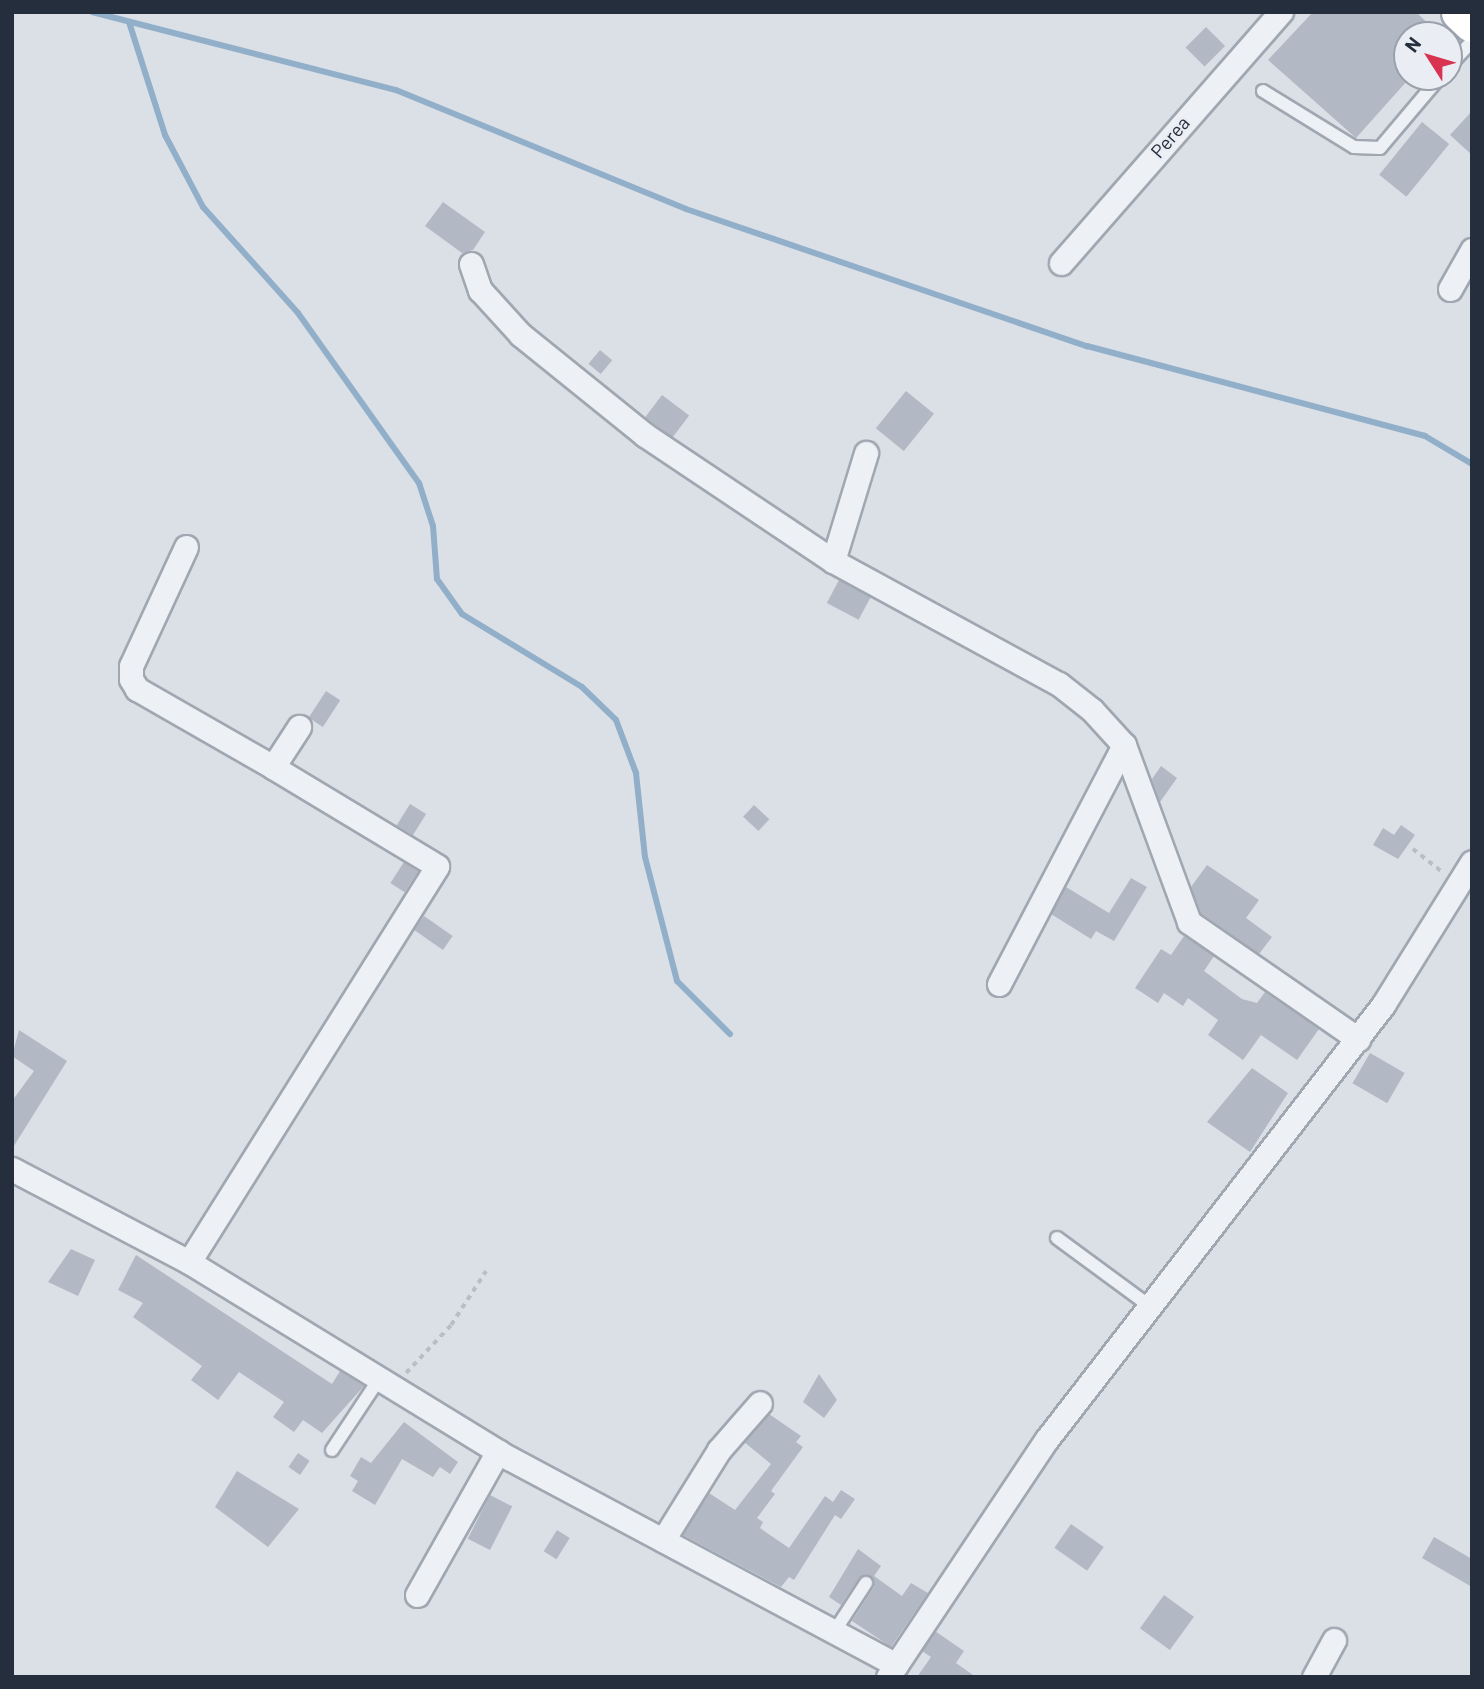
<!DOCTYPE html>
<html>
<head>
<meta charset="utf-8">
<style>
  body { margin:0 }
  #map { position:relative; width:1484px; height:1689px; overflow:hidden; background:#dbe0e7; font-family:Barlow,sans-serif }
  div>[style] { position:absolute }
  .stream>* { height:6px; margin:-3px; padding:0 3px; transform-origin:3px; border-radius:3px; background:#92afca }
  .building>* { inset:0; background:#b2b9c4; transform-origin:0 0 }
  .path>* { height:3.5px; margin-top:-1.75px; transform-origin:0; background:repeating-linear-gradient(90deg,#b9bec5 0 5px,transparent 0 10px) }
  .roads { filter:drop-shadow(2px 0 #a0a7b1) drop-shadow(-2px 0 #a0a7b1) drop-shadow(0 2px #a0a7b1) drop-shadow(0 -2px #a0a7b1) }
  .service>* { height:12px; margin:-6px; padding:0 6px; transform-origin:6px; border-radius:6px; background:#edf0f5 }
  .minor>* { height:23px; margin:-11.5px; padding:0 11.5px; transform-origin:11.5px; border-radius:11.5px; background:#edf0f5 }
  .primary>* { height:37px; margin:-18.5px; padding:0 18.5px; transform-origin:18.5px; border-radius:18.5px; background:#fff }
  span { translate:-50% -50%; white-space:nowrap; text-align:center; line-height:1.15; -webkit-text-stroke:5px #eaeef4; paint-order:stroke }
  .street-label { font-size:19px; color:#242e3d }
  .frame { position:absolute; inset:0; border:14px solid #242e3d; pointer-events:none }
  .north { position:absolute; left:1393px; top:21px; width:70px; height:70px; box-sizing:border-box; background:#eaeef4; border:2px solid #9ba1ab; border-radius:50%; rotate:307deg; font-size:19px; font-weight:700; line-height:28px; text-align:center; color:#242e3d }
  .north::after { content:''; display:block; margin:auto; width:24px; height:32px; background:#d83350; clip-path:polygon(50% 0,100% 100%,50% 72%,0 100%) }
</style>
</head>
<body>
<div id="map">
  <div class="stream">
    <div style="left:92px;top:12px;width:314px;rotate:14.4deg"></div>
    <div style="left:396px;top:90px;width:313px;rotate:22.3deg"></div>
    <div style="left:686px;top:209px;width:424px;rotate:18.9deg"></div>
    <div style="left:1087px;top:346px;width:350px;rotate:14.9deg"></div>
    <div style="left:1425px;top:436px;width:55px;rotate:30.8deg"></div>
    <div style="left:129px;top:22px;width:119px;rotate:72.3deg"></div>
    <div style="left:165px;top:135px;width:81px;rotate:62.2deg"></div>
    <div style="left:203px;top:207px;width:142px;rotate:48.1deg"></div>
    <div style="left:298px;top:313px;width:209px;rotate:54.6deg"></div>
    <div style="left:419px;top:483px;width:45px;rotate:72deg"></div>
    <div style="left:433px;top:526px;width:53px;rotate:85.7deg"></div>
    <div style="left:437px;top:579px;width:43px;rotate:54.5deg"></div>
    <div style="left:462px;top:614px;width:140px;rotate:31.3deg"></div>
    <div style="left:582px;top:687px;width:47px;rotate:44.1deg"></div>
    <div style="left:616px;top:720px;width:57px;rotate:69.3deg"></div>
    <div style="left:636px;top:773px;width:84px;rotate:83.9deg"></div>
    <div style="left:645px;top:857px;width:128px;rotate:75.5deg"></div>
    <div style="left:677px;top:981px;width:75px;rotate:45deg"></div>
  </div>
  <div class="building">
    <div style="clip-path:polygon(1313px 12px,1416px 12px,1440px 35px,1407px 35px,1407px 81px,1356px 138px,1268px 60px)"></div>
    <div style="left:1206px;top:27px;width:27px;height:29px;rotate:45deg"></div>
    <div style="clip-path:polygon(1472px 111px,1472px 155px,1450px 135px)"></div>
    <div style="left:1422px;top:122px;width:35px;height:68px;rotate:39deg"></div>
    <div style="clip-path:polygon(443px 202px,485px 232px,473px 250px,462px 253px,425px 226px)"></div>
    <div style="left:600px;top:350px;width:16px;height:18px;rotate:40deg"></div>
    <div style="left:906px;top:391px;width:36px;height:48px;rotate:39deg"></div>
    <div style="left:662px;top:395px;width:34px;height:28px;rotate:37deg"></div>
    <div style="left:839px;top:580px;width:36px;height:26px;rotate:28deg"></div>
    <div style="left:326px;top:691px;width:17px;height:32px;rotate:33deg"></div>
    <div style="clip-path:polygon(1161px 766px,1177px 778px,1160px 802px,1152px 779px)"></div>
    <div style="left:410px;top:804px;width:19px;height:25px;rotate:32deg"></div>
    <div style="left:754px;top:805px;width:21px;height:16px;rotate:43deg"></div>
    <div style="clip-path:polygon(1401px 825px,1415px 835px,1398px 859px,1373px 845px,1383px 828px,1394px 835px)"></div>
    <div style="left:404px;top:862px;width:17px;height:25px;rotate:33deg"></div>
    <div style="clip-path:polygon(1207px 865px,1259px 900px,1246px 918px,1272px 937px,1259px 954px,1201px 913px,1191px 887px)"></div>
    <div style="clip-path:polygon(1131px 878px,1147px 887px,1114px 941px,1096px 931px,1091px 939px,1051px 914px,1066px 887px,1109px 913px)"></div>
    <div style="left:424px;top:916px;width:35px;height:17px;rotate:35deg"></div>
    <div style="clip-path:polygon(1184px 936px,1214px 956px,1204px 971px,1242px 999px,1257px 1003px,1265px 992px,1319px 1029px,1297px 1060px,1261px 1035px,1243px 1060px,1208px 1035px,1218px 1020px,1188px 998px,1183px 1006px,1164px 993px,1158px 1003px,1135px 988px,1161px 949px,1171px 955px)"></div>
    <div style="clip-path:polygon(19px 1030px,67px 1061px,12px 1149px,12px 1101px,34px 1071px,12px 1056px)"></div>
    <div style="left:1370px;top:1053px;width:40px;height:35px;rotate:30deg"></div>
    <div style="clip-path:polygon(1252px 1068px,1288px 1093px,1250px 1152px,1207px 1122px)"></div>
    <div style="clip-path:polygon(71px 1249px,95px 1260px,78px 1296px,48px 1282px)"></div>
    <div style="clip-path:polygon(136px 1255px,332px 1384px,340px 1371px,364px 1386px,322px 1433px,303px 1420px,294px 1432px,273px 1417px,284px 1402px,239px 1372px,218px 1400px,191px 1380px,202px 1366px,133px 1317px,143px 1303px,118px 1290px)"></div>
    <div style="clip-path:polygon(819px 1374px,837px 1400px,824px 1418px,803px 1402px)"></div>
    <div style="clip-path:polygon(769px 1414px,801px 1436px,796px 1442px,803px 1447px,771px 1491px,775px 1494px,757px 1518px,763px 1522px,760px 1528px,789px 1548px,825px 1496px,833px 1502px,841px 1490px,855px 1499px,841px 1519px,835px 1515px,794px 1580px,789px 1577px,781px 1587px,683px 1535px,709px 1493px,735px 1510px,771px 1464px,744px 1442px)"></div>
    <div style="clip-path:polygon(404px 1422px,458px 1462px,450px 1474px,440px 1467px,433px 1477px,402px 1459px,375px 1505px,352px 1491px,358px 1481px,350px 1476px,361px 1457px,371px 1463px)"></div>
    <div style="left:298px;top:1453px;width:14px;height:17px;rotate:34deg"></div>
    <div style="clip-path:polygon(237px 1471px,299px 1509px,268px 1547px,215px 1507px)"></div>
    <div style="left:490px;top:1495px;width:25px;height:49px;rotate:27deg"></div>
    <div style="left:1071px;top:1524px;width:40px;height:29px;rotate:35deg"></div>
    <div style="left:557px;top:1530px;width:15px;height:25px;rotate:32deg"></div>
    <div style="clip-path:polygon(1434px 1537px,1472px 1559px,1472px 1587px,1422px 1558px)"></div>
    <div style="clip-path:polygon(858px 1549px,881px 1566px,874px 1576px,902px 1596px,911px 1583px,928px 1593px,891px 1647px,852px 1621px,874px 1587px,871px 1576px,859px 1578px,841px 1605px,829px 1597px)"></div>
    <div style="left:1164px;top:1595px;width:37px;height:41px;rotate:36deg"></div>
    <div style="clip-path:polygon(935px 1631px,964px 1651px,956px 1663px,976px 1677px,917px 1677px,931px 1657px,922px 1651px)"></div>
  </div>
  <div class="path">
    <div style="left:1413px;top:849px;width:39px;rotate:38deg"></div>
    <div style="left:406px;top:1373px;width:66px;rotate:-46.8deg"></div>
    <div style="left:451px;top:1325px;width:64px;rotate:-57.1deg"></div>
  </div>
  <div class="roads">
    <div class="service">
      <div style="left:1449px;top:66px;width:34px;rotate:-47deg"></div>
      <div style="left:1263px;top:91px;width:107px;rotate:31.6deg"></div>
      <div style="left:1354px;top:147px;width:26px;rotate:2deg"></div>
      <div style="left:1380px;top:148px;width:93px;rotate:-49.8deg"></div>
      <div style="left:1057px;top:1238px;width:112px;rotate:36.3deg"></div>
      <div style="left:332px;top:1450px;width:85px;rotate:-56.5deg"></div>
      <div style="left:836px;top:1629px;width:55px;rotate:-56.9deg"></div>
    </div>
    <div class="minor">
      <div style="left:1061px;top:263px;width:334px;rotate:-48.8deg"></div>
      <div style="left:471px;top:264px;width:28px;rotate:71deg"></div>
      <div style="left:480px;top:290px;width:61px;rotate:47.7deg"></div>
      <div style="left:521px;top:335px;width:159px;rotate:38.9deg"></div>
      <div style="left:645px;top:435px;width:226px;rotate:33.8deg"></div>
      <div style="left:833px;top:561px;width:257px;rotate:28.6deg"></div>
      <div style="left:1059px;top:684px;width:42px;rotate:38.2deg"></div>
      <div style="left:1092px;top:710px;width:47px;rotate:47.6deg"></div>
      <div style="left:1124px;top:745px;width:189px;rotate:69.8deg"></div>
      <div style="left:1189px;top:922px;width:206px;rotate:34.7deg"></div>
      <div style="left:1450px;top:289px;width:45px;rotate:-60.6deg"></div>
      <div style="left:186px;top:547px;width:131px;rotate:114.8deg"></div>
      <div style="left:131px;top:666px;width:13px;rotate:90deg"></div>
      <div style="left:131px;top:679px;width:12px;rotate:59deg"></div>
      <div style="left:137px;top:689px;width:157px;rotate:29.8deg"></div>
      <div style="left:833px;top:561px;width:113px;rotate:-73deg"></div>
      <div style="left:999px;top:984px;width:270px;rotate:-62.4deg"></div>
      <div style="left:12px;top:1169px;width:200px;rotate:27.7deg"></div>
      <div style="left:189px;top:1262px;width:375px;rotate:31.5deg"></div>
      <div style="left:509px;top:1458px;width:439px;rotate:28.1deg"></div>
      <div style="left:189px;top:1262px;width:467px;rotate:-57.9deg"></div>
      <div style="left:437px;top:866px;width:192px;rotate:-148.9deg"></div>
      <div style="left:273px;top:767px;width:48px;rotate:-57deg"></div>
      <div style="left:663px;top:1540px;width:106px;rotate:-58.1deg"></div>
      <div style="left:719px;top:1450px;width:62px;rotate:-48.9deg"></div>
      <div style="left:417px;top:1595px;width:165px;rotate:-60.6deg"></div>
      <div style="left:888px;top:1677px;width:286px;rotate:-56.3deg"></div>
      <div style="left:1047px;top:1439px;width:549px;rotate:-52.25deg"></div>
      <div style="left:1383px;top:1005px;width:168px;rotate:-58.1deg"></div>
      <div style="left:1314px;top:1677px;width:42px;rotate:-61.6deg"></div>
    </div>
    <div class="primary">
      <div style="left:1460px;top:12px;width:16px;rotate:43deg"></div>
    </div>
  </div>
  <div class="street-label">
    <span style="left:1170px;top:137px;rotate:-49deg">Perea</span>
  </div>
  <div class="frame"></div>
  <div class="north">N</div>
</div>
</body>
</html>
